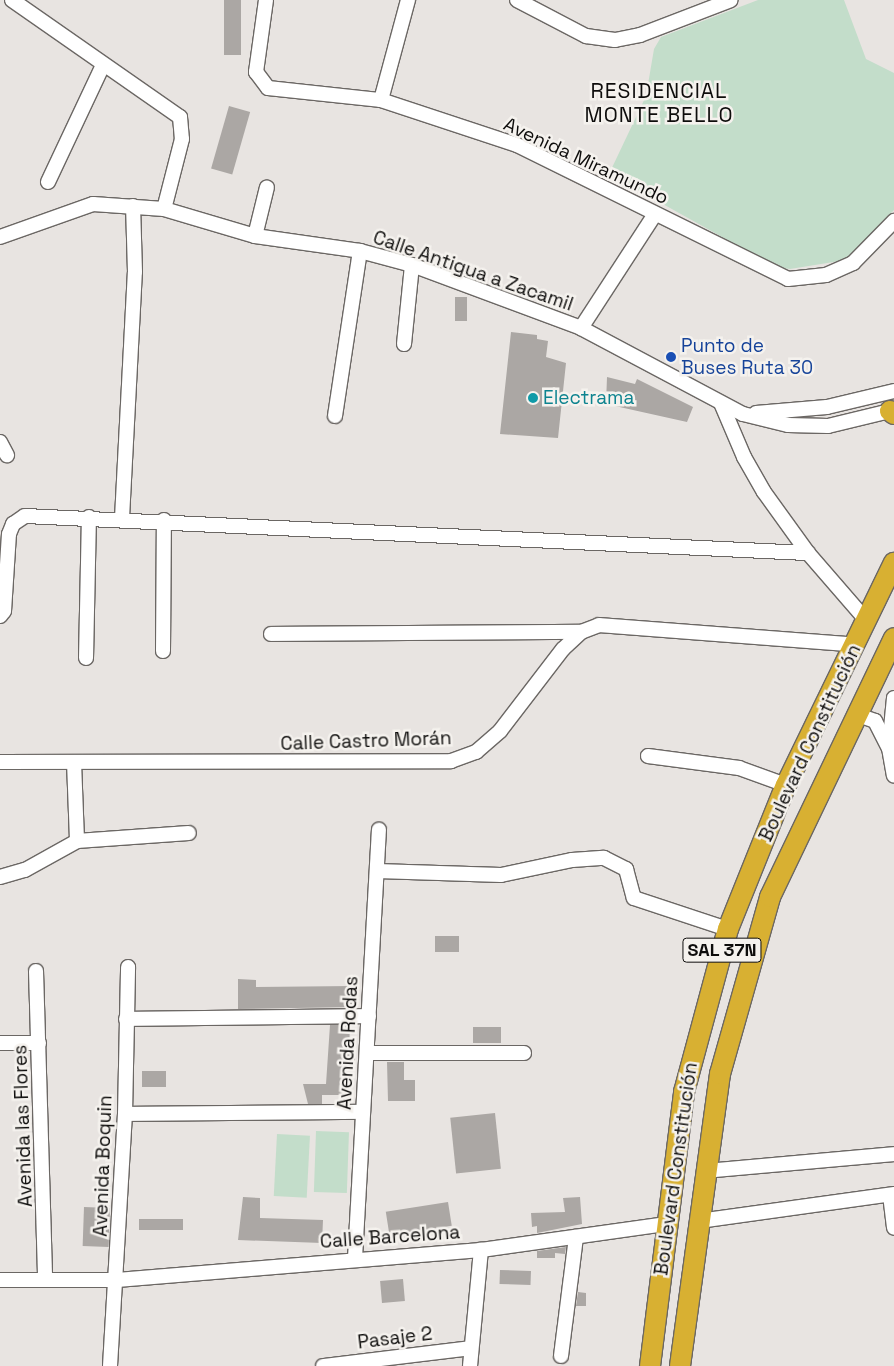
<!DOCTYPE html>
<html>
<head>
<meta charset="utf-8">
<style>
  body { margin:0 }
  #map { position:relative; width:894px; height:1366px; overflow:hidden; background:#e8e4e1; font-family:"Space Grotesk",sans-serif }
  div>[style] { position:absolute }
  .green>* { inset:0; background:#c3ddca; transform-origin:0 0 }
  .building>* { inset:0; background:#aba7a4; transform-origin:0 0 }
  .roads { filter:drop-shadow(1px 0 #6b6764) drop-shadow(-1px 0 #6b6764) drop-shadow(0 1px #6b6764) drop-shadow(0 -1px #6b6764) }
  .minor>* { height:14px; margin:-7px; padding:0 7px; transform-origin:7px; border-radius:7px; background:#fff }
  .highway>* { height:20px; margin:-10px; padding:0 10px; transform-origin:10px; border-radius:10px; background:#d8b032 }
  .dots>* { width:14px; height:14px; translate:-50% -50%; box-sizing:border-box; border:2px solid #f5f2ee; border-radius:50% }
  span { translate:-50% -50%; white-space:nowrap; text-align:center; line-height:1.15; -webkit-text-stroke:5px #f5f2ee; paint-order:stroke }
  .shield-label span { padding:1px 4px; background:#f5f2ee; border:1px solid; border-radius:4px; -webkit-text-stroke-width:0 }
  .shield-label { font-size:18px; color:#0e0d0c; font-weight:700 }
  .street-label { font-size:19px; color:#0e0d0c }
  .transit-label { font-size:19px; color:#164399 }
  .left { translate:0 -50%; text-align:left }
  .culture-label { font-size:19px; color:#0d838f }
  .quarter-label { font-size:21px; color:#0e0d0c; letter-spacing:1px }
</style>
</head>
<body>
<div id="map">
  <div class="green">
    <div style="clip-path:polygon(758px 0,844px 0,866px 59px,894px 73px,894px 210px,846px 260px,790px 269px,776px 267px,609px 174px,646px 96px,654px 49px,661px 37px)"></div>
    <div style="left:316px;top:1131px;width:33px;height:61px;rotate:2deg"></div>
    <div style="left:277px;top:1134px;width:33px;height:62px;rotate:3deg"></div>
  </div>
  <div class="building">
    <div style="left:224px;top:0;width:17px;height:55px"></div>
    <div style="left:229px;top:106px;width:22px;height:65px;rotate:16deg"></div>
    <div style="left:455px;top:297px;width:12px;height:24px"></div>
    <div style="clip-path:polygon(511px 332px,537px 335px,537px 339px,548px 341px,546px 357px,566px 363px,558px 438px,500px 434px)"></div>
    <div style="clip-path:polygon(607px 377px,635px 384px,637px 379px,693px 407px,687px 422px,606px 404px)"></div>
    <div style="left:435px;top:936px;width:24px;height:16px"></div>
    <div style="clip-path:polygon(238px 979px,256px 980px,256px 987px,353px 986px,352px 1007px,238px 1009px)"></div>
    <div style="clip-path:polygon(330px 1025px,350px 1025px,349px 1050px,355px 1051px,355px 1063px,343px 1063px,343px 1095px,322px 1095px,322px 1104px,308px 1104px,303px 1084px,326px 1084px)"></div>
    <div style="left:473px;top:1027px;width:28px;height:16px"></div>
    <div style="clip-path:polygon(387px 1062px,404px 1062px,404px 1080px,415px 1080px,415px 1101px,388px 1101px)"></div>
    <div style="left:142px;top:1071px;width:24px;height:16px"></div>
    <div style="left:495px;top:1113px;width:56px;height:45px;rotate:84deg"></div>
    <div style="clip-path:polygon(243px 1197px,260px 1198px,260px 1218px,323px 1220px,322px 1243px,238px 1240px)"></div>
    <div style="clip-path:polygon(580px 1197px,582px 1224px,537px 1233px,537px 1226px,532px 1227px,531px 1213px,565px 1212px,563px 1198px)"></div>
    <div style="left:448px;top:1202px;width:24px;height:63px;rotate:81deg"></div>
    <div style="left:84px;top:1207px;width:26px;height:39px;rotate:2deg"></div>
    <div style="left:139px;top:1219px;width:44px;height:11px"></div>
    <div style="clip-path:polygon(566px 1247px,565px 1254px,555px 1253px,555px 1258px,537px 1258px,537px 1251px)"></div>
    <div style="left:500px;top:1270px;width:31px;height:14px;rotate:2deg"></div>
    <div style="left:403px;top:1279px;width:22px;height:23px;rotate:85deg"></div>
    <div style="clip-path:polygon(578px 1292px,586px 1293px,586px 1306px,576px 1306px)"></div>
  </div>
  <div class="roads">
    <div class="minor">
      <div style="left:12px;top:0;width:205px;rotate:34.9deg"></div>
      <div style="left:180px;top:117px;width:22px;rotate:85deg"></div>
      <div style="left:182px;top:139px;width:72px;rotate:104.4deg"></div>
      <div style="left:266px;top:0;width:73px;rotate:97.9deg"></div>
      <div style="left:256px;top:72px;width:20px;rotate:53deg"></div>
      <div style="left:268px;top:88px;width:114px;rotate:6.1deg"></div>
      <div style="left:381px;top:100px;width:143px;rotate:18.3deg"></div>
      <div style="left:517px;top:145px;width:302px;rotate:26.3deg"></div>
      <div style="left:788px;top:279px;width:38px;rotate:-6deg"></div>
      <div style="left:826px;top:275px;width:30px;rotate:-24deg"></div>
      <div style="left:853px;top:263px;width:59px;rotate:-45.7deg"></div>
      <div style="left:517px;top:0;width:78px;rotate:27.6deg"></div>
      <div style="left:586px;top:36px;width:29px;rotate:8deg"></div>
      <div style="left:615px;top:40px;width:25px;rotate:-11deg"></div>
      <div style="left:640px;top:35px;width:97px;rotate:-21deg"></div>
      <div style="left:381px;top:100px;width:104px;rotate:-74.9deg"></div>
      <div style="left:48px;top:182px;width:129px;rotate:-64.8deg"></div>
      <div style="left:255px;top:236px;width:50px;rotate:-76.2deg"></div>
      <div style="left:0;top:237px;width:99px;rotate:-19.5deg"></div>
      <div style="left:93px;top:204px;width:71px;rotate:4deg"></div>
      <div style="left:164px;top:209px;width:95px;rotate:16.5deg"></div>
      <div style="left:255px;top:236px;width:106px;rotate:8.1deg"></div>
      <div style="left:360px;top:251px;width:54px;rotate:15.1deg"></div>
      <div style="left:412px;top:265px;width:180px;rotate:20.4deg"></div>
      <div style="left:581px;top:328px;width:183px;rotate:28deg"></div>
      <div style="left:743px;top:414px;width:46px;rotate:13.7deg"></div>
      <div style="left:788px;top:425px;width:40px;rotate:1.4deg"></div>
      <div style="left:828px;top:426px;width:68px;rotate:-13.6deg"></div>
      <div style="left:581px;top:328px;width:136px;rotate:-57deg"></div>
      <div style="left:404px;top:344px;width:79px;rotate:-84.2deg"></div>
      <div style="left:721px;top:403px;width:59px;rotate:66.9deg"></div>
      <div style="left:744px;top:457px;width:40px;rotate:60.3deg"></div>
      <div style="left:764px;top:492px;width:75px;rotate:54.2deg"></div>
      <div style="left:808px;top:553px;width:89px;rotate:49.1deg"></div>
      <div style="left:756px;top:413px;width:71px;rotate:-4.8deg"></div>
      <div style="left:827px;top:407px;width:69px;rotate:-13.4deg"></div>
      <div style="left:335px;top:416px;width:167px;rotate:-81.4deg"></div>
      <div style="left:0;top:442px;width:15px;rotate:62deg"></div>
      <div style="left:122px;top:518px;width:246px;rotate:-87deg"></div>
      <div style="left:135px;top:272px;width:66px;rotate:-91.7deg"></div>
      <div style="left:0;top:616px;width:6px;rotate:-51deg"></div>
      <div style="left:4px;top:611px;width:77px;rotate:-86.3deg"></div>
      <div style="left:9px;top:534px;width:11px;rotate:-68deg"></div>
      <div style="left:13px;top:524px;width:14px;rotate:-34deg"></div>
      <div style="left:25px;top:516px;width:784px;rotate:2.71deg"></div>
      <div style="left:271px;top:634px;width:310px;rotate:-0.4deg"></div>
      <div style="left:163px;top:651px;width:131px;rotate:-89.6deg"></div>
      <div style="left:86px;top:658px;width:141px;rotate:-88.8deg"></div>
      <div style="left:894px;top:698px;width:50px;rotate:95.7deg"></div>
      <div style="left:889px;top:748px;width:28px;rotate:80deg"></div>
      <div style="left:855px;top:714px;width:21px;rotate:19deg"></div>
      <div style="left:875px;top:721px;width:30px;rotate:63deg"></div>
      <div style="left:648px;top:756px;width:92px;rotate:7.5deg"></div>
      <div style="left:739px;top:768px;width:50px;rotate:19.9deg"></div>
      <div style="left:0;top:762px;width:451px;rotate:-0.1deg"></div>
      <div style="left:451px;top:761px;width:27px;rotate:-20deg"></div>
      <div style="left:476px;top:752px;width:32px;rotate:-41deg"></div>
      <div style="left:500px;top:731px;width:103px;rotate:-52.5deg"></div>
      <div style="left:563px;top:649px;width:25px;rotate:-43deg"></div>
      <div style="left:581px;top:632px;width:19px;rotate:-21deg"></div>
      <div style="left:599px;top:625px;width:258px;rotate:4.4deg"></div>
      <div style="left:74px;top:762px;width:79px;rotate:87.8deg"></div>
      <div style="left:377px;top:871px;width:124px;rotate:1.8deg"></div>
      <div style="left:501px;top:875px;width:73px;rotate:-11.9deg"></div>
      <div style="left:572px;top:860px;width:32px;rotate:-4deg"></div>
      <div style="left:604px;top:858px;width:25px;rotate:27deg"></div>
      <div style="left:626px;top:869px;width:30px;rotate:75deg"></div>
      <div style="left:634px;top:898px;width:99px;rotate:18.3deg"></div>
      <div style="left:0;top:877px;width:26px;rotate:-16deg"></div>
      <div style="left:25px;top:870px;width:60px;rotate:-29.1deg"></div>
      <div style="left:77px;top:841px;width:112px;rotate:-4.1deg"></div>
      <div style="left:36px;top:971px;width:309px;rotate:88.3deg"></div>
      <div style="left:126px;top:1019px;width:243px;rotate:-0.7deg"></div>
      <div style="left:0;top:1043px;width:39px"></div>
      <div style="left:367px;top:1053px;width:157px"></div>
      <div style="left:125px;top:1114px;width:238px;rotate:-0.5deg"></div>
      <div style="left:705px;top:1171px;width:190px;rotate:-5.1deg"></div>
      <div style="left:890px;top:1195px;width:33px;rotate:83deg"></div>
      <div style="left:699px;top:1221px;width:197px;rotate:-7.9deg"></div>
      <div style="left:355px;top:1258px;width:429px;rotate:-86.8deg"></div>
      <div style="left:0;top:1280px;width:117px"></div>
      <div style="left:117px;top:1280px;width:365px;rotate:-4.7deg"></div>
      <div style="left:481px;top:1250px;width:186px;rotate:-8deg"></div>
      <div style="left:561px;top:1356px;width:120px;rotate:-82.8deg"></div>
      <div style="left:110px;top:1366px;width:252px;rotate:-86.6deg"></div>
      <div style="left:125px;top:1114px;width:147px;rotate:-88.8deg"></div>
      <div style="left:323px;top:1366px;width:149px;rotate:-6.9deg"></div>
      <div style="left:470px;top:1366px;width:117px;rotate:-84.6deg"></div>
    </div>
    <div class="highway">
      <div style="left:890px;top:411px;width:5px;rotate:37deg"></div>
      <div style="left:650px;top:1366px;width:276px;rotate:-82.9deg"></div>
      <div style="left:684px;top:1092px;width:169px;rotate:-74.9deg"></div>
      <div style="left:728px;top:929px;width:155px;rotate:-68.1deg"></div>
      <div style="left:786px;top:785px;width:247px;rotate:-64.1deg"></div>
      <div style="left:680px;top:1366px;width:295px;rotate:-82.2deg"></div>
      <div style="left:720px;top:1074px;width:184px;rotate:-74.2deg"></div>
      <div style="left:770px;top:897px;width:287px;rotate:-64.4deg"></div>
    </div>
  </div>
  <div class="dots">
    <div style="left:671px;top:357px;background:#1a4fb4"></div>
    <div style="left:533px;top:398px;background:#0f9aa8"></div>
  </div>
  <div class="shield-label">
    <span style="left:722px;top:950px">SAL 37N</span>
  </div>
  <div class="street-label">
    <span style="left:586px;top:161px;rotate:25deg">Avenida Miramundo</span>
    <span style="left:473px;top:271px;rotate:19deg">Calle Antigua a Zacamil</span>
    <span style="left:366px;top:741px;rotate:-2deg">Calle Castro Morán</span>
    <span style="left:810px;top:743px;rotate:-65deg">Boulevard Constitución</span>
    <span style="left:348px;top:1043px;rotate:-87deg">Avenida Rodas</span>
    <span style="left:23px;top:1126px;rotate:-92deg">Avenida las Flores</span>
    <span style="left:103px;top:1166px;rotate:-88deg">Avenida Boquin</span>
    <span style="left:676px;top:1169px;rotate:-82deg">Boulevard Constitución</span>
    <span style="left:390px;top:1237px;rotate:-4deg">Calle Barcelona</span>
    <span style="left:395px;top:1338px;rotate:-7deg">Pasaje 2</span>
  </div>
  <div class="transit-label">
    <span class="left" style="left:681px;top:357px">Punto de<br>Buses Ruta 30</span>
  </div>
  <div class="culture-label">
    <span class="left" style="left:543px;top:398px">Electrama</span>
  </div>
  <div class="quarter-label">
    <span style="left:659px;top:103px">RESIDENCIAL<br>MONTE BELLO</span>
  </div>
</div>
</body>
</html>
